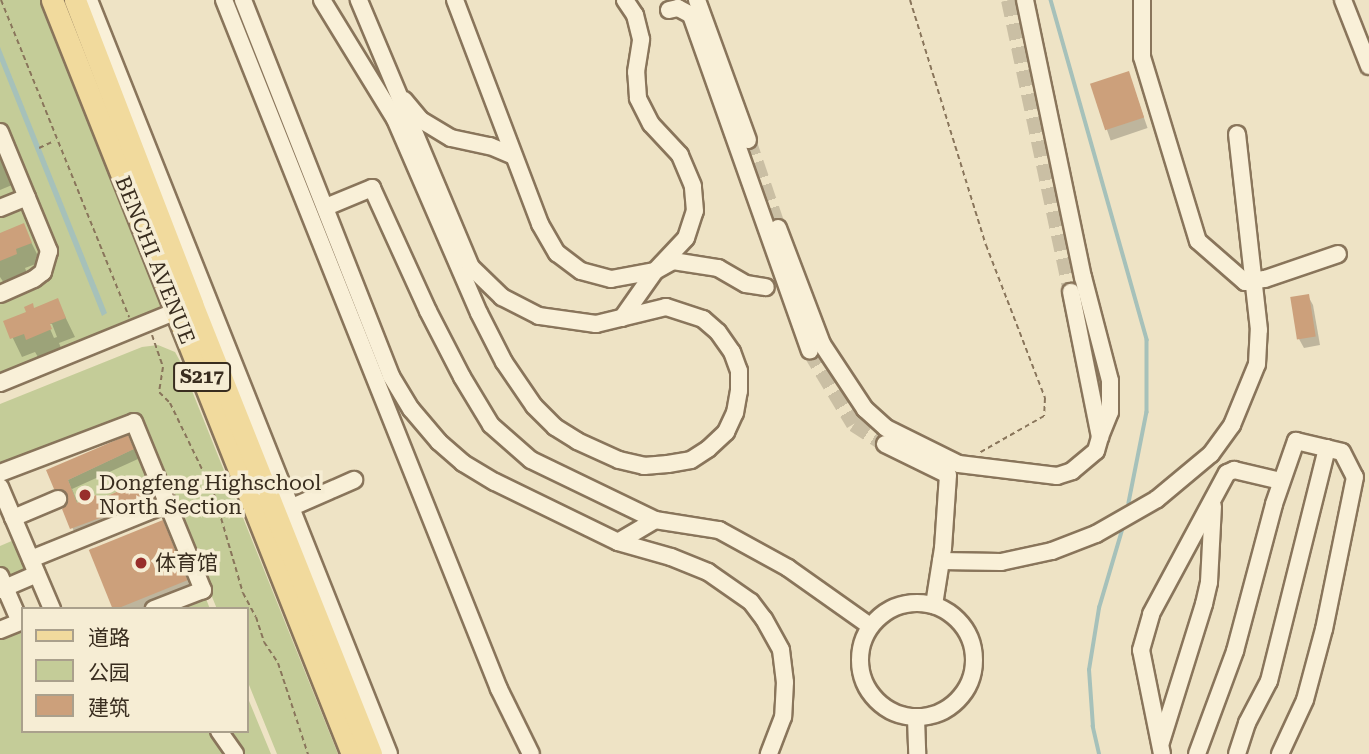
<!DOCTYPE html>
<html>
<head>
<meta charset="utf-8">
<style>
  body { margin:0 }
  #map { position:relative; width:1369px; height:754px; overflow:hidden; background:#eee3c5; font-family:"Roboto Serif","Noto Sans SC",serif }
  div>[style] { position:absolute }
  .green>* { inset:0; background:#c4cc98 }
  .water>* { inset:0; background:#a6c1ba }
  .shadow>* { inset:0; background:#0003; transform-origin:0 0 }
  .stream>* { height:3.5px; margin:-1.75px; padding:0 1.75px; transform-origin:1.75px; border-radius:1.75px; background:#a6c1ba }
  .building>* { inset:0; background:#cca07b; transform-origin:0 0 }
  .minor-tunnel>* { height:16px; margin-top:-8px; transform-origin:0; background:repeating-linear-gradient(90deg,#cabfa4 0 16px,transparent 0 24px) }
  .path>* { height:2px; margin-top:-1px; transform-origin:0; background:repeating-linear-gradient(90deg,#89755b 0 5px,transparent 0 8.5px) }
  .roads { filter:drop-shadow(2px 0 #89755b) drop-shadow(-2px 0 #89755b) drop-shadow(0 2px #89755b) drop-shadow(0 -2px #89755b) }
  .minor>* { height:16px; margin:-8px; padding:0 8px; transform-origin:8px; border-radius:8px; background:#f9f0d8 }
  .minor>.ring { margin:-8px; padding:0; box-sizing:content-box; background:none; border:16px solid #f9f0d8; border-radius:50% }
  .major>* { height:21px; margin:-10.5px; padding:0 10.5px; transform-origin:10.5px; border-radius:10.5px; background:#f1da9d }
  .dots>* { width:19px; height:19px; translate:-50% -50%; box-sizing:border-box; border:4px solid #f6edd4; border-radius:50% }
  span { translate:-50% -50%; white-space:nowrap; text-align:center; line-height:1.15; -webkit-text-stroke:7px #f6edd4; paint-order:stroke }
  .shield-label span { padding:2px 5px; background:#f6edd4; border:2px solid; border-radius:5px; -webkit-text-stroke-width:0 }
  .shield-label { font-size:19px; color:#392d1f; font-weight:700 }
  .street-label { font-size:21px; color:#392d1f }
  .poi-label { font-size:21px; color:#392d1f }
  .left { translate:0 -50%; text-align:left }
  .legend { position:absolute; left:21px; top:607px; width:228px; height:126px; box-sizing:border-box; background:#f6edd4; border:2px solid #aaa08c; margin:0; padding:9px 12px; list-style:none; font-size:21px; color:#392d1f }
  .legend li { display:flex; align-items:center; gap:14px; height:35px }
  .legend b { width:35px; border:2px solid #aaa08c }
</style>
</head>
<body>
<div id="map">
  <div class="green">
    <div style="clip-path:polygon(0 0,52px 0,176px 311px,0 383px)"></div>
    <div style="clip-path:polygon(158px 345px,175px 352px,180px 361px,338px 754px,277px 754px,247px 680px,247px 609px,217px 609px,208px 587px,203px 591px,210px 609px,154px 609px,202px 590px,134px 423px,0 473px,0 404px,142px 347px)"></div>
    <div style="clip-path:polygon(140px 446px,153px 476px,98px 500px,96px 495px,77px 503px,68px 480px)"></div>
    <div style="clip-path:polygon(21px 537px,37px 574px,5px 588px,0 576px,0 546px)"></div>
    <div style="clip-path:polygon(23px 621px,23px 731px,247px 731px,247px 696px,271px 754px,0 754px,0 630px)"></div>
  </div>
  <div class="water">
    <div style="clip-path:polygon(0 47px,107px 313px,102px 316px,0 61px)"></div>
  </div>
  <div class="shadow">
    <div style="left:1129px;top:74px;width:57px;height:39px;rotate:71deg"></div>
    <div style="clip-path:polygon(0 159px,12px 185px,0 190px)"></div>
    <div style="clip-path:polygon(23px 226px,41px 262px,25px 268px,27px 273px,4px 283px,0 277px,0 235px)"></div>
    <div style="clip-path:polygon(1308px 296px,1313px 305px,1320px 345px,1304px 348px,1299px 339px)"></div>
    <div style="clip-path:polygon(evenodd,57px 300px,75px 337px,59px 343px,61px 348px,38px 357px,35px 352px,22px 357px,5px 322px,57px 300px,48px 324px,52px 324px,57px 337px,54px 338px,48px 324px)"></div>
    <div style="clip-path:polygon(133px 447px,138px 459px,72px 489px,78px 504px,151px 491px,158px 507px,77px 538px,64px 509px,69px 499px,61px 498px,48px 471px)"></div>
    <div style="clip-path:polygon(167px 531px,191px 589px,138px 609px,114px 609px,90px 549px)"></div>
  </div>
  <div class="stream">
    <div style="left:1051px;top:0;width:353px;rotate:74.2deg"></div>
    <div style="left:1147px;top:340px;width:72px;rotate:90deg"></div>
    <div style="left:1147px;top:412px;width:93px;rotate:101.2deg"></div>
    <div style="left:1099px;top:754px;width:28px;rotate:-103deg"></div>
    <div style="left:1093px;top:727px;width:57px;rotate:-94deg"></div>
    <div style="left:1089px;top:670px;width:63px;rotate:-80.8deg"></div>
    <div style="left:1099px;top:608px;width:84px;rotate:-73.5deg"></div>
  </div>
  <div class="building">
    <div style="left:1129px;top:71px;width:49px;height:41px;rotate:72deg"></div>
    <div style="clip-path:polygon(24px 223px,32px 243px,16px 249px,17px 254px,0 261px,0 233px)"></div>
    <div style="left:1309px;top:294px;width:43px;height:19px;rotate:81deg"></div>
    <div style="clip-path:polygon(58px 298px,66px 318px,50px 324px,52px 329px,26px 340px,24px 334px,10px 339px,3px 321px,26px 312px,24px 307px,33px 303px,34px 308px)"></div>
    <div style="clip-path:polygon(128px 435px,134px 449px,68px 480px,77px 503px,96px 495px,98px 500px,146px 479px,154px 498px,70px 529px,62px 509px,67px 505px,68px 496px,64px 490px,54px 489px,46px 470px)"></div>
    <div style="left:163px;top:520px;width:65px;height:80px;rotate:68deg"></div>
  </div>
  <div class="minor-tunnel">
    <div style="left:1009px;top:0;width:299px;rotate:78deg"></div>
    <div style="left:748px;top:140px;width:93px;rotate:71.2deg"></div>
    <div style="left:810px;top:351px;width:85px;rotate:58.9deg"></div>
    <div style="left:854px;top:424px;width:37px;rotate:33deg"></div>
  </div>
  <div class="path">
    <div style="left:1px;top:0;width:342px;rotate:68deg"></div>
    <div style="left:910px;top:0;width:257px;rotate:72.8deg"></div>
    <div style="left:986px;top:245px;width:164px;rotate:68.9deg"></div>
    <div style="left:1045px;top:398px;width:18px;rotate:93deg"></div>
    <div style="left:1044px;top:416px;width:75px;rotate:150.4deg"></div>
    <div style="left:39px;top:148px;width:17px;rotate:-25deg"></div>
    <div style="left:152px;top:335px;width:34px;rotate:71deg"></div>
    <div style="left:163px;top:367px;width:25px;rotate:99deg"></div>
    <div style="left:159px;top:392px;width:16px;rotate:45deg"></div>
    <div style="left:170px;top:403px;width:101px;rotate:64.2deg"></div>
    <div style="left:214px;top:494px;width:103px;rotate:73.7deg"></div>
    <div style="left:243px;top:593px;width:27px;rotate:62deg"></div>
    <div style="left:256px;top:617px;width:26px;rotate:72deg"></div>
    <div style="left:264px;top:642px;width:25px;rotate:56deg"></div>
    <div style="left:278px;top:663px;width:96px;rotate:71.8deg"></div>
  </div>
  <div class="roads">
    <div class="minor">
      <div style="left:89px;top:0;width:811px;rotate:68.3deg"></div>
      <div style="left:224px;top:0;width:742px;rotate:68.24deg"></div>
      <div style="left:499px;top:689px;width:72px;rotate:63.8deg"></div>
      <div style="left:243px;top:0;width:404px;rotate:68.5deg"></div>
      <div style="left:391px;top:376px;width:39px;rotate:59deg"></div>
      <div style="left:411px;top:409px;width:43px;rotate:49.7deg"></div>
      <div style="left:439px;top:442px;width:32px;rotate:41deg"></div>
      <div style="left:463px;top:463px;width:37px;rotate:31deg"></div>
      <div style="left:495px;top:482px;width:137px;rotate:26deg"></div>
      <div style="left:618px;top:542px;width:55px;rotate:15.8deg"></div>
      <div style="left:671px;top:557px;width:40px;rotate:22deg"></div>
      <div style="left:708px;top:572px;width:52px;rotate:34.9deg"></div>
      <div style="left:751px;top:602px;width:21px;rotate:53deg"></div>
      <div style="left:764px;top:619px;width:35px;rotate:61deg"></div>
      <div style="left:781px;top:650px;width:32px;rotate:83deg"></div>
      <div style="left:785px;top:682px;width:35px;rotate:93deg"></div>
      <div style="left:783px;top:717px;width:40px;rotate:111deg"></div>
      <div style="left:322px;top:0;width:140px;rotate:58.5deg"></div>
      <div style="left:395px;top:119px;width:211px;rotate:66.6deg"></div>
      <div style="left:479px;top:313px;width:55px;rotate:63deg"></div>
      <div style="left:504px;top:362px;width:53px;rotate:55.7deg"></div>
      <div style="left:534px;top:406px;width:30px;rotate:45deg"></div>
      <div style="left:555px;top:427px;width:26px;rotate:32deg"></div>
      <div style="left:577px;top:441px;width:46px;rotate:24.3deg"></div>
      <div style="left:619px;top:460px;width:26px;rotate:13deg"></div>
      <div style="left:644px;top:466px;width:24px;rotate:-5deg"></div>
      <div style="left:668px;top:464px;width:23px;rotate:-10deg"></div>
      <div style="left:691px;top:460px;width:20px;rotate:-33deg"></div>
      <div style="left:708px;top:449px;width:25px;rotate:-43deg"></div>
      <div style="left:726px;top:432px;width:21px;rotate:-65deg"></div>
      <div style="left:735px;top:413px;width:22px;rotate:-80deg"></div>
      <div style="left:739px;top:391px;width:20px;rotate:-90deg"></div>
      <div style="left:739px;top:371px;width:20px;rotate:-110deg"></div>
      <div style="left:732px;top:352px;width:24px;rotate:-125deg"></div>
      <div style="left:718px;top:332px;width:20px;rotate:-139deg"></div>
      <div style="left:703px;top:319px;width:39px;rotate:-162deg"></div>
      <div style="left:666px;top:307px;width:72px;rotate:166.3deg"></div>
      <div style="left:596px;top:324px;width:58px;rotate:-172deg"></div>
      <div style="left:539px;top:316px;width:42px;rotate:-152.8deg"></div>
      <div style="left:502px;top:297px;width:43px;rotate:-135.9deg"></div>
      <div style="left:471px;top:267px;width:290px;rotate:-112.8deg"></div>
      <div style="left:455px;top:0;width:240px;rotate:69.2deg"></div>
      <div style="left:540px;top:224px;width:34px;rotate:60deg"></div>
      <div style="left:557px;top:253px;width:30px;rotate:37deg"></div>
      <div style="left:581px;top:271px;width:31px;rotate:15deg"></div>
      <div style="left:611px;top:279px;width:45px;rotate:-10.3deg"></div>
      <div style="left:655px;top:271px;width:45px;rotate:-46.8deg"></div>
      <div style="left:686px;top:238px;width:28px;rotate:-72deg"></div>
      <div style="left:695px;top:211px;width:25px;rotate:-95deg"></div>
      <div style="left:693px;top:186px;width:34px;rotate:-113deg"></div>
      <div style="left:680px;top:155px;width:42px;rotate:-133.1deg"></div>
      <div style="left:651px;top:124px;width:29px;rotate:-117deg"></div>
      <div style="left:638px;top:98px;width:26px;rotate:-94deg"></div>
      <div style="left:636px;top:72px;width:33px;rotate:-81deg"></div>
      <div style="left:641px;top:39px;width:25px;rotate:-104deg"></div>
      <div style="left:635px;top:15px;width:18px;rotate:-124deg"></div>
      <div style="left:697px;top:0;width:149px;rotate:70deg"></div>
      <div style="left:1025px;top:0;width:283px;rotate:78.2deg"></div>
      <div style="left:1083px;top:277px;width:107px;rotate:75.4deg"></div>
      <div style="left:1110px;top:381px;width:31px;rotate:90deg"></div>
      <div style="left:1110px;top:412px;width:27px;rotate:112deg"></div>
      <div style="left:1142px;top:0;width:57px;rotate:90deg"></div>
      <div style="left:1142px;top:57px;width:192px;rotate:73.1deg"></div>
      <div style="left:1198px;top:241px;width:62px;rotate:41.1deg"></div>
      <div style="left:1245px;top:282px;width:20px;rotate:-9deg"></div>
      <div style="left:1265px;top:279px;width:77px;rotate:-18.9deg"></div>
      <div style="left:1343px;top:0;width:71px;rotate:68.5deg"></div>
      <div style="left:669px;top:10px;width:9px;rotate:-13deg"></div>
      <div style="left:678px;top:8px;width:15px;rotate:28deg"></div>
      <div style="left:691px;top:15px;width:356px;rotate:70.5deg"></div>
      <div style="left:404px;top:100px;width:26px;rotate:50deg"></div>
      <div style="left:421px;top:120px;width:35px;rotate:31deg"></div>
      <div style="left:451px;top:138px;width:40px;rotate:12deg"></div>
      <div style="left:490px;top:146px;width:23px;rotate:23deg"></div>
      <div style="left:0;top:132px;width:129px;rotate:67.6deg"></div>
      <div style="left:49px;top:251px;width:22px;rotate:106deg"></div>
      <div style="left:43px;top:272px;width:11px;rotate:142deg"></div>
      <div style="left:34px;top:279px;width:37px;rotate:156deg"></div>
      <div style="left:326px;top:207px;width:50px;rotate:-22.4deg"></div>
      <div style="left:372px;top:188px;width:135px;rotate:65.5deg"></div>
      <div style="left:428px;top:311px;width:74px;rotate:62.7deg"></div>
      <div style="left:462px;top:377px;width:56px;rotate:58.9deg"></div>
      <div style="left:491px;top:425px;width:53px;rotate:41.2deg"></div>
      <div style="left:531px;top:460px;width:138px;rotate:25.8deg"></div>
      <div style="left:0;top:208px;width:29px;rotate:-22deg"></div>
      <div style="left:778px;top:228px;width:124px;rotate:69.2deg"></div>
      <div style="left:822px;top:344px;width:78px;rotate:56.5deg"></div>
      <div style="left:865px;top:409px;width:28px;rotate:42deg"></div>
      <div style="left:886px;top:428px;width:81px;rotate:26.3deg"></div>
      <div style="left:959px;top:464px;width:99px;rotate:7deg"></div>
      <div style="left:1057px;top:476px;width:16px;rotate:-18deg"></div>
      <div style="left:1072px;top:471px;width:31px;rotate:-40deg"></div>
      <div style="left:1096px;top:451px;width:15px;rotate:-74deg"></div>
      <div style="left:1100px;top:437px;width:148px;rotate:-101.3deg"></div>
      <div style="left:622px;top:318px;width:57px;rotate:-54.9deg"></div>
      <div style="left:655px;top:271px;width:21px;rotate:-29deg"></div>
      <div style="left:673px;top:261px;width:46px;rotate:8.8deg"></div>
      <div style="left:718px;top:268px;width:32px;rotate:30deg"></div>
      <div style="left:746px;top:284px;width:20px;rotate:9deg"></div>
      <div style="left:0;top:383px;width:201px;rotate:-22.2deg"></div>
      <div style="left:885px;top:444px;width:70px;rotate:26.2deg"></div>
      <div style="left:948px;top:475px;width:73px;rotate:93.9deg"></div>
      <div style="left:943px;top:548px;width:58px;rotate:99deg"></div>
      <div style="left:0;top:473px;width:143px;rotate:-20.8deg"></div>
      <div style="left:134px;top:422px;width:182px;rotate:67.7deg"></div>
      <div style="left:203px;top:590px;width:53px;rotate:158.8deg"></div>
      <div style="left:0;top:487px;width:133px;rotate:66.9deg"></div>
      <div style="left:281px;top:512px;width:80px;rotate:-23.7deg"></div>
      <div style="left:13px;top:518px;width:49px;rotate:-22.9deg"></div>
      <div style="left:618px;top:542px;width:43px;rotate:-30.7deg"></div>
      <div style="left:655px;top:520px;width:65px;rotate:8.9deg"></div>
      <div style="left:719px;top:530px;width:79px;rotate:28.8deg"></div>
      <div style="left:788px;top:568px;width:100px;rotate:35.3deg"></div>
      <div style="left:31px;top:559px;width:147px;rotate:-22deg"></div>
      <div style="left:941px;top:561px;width:60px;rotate:1deg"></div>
      <div style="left:1001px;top:562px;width:52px;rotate:-12.2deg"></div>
      <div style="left:1052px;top:551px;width:47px;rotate:-21.1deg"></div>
      <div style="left:1096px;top:534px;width:70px;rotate:-29.8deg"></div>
      <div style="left:1157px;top:499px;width:70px;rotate:-39.8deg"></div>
      <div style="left:1211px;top:454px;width:36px;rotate:-54deg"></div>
      <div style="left:1232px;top:425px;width:66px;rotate:-67.7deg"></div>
      <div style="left:1257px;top:364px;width:34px;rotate:-87deg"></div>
      <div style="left:1259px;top:330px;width:197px;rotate:-96.4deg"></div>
      <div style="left:0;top:576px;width:50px;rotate:66.5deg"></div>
      <div style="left:20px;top:622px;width:3px;rotate:-18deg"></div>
      <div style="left:0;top:590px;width:40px;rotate:-23.4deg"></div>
      <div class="ring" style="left:860px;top:603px;width:98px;height:98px"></div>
      <div style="left:0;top:630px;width:22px;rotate:-22deg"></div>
      <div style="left:916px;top:718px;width:36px;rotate:88deg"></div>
      <div style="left:219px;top:731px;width:28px;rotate:55deg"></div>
      <div style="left:1161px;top:742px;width:145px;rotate:-72.7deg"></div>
      <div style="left:1204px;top:604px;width:23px;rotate:-77deg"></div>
      <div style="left:1209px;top:582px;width:76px;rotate:-87deg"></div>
      <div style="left:1162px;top:754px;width:106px;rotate:-101.4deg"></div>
      <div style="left:1141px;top:650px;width:37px;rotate:-74deg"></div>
      <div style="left:1151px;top:614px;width:160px;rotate:-61.7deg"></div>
      <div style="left:1227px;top:473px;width:8px;rotate:-23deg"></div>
      <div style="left:1234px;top:470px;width:48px;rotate:13.2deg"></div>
      <div style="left:1197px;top:754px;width:110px;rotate:-69.7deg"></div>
      <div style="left:1235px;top:651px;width:152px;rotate:-75.1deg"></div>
      <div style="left:1274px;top:504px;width:67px;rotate:-70.8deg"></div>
      <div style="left:1296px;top:441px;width:47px;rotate:13.4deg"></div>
      <div style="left:1342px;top:452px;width:28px;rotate:63deg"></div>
      <div style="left:1355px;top:477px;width:155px;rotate:101.5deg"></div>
      <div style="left:1324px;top:629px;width:73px;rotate:105deg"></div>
      <div style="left:1305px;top:700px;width:60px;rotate:114.8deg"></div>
      <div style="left:1237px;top:754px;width:33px;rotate:-72deg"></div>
      <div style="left:1247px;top:723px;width:47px;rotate:-62.4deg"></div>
      <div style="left:1269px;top:681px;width:240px;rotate:-76deg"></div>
    </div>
    <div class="major">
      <div style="left:52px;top:0;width:811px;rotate:68.3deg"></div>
      <div style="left:75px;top:0;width:326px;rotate:68.9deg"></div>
      <div style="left:192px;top:304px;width:484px;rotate:68.3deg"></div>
    </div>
  </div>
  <div class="dots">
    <div style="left:85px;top:495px;background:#982e2b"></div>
    <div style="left:141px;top:563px;background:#982e2b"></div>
  </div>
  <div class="shield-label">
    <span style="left:202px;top:377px">S217</span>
  </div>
  <div class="street-label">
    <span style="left:155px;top:260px;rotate:68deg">BENCHI AVENUE</span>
  </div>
  <div class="poi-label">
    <span class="left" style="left:99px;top:495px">Dongfeng Highschool<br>North Section</span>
    <span class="left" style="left:155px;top:563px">体育馆</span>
  </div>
  <ul class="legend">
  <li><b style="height:9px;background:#f1da9d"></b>道路</li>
  <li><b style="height:19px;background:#c4cc98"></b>公园</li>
  <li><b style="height:19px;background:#cca07b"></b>建筑</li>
  </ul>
</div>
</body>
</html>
